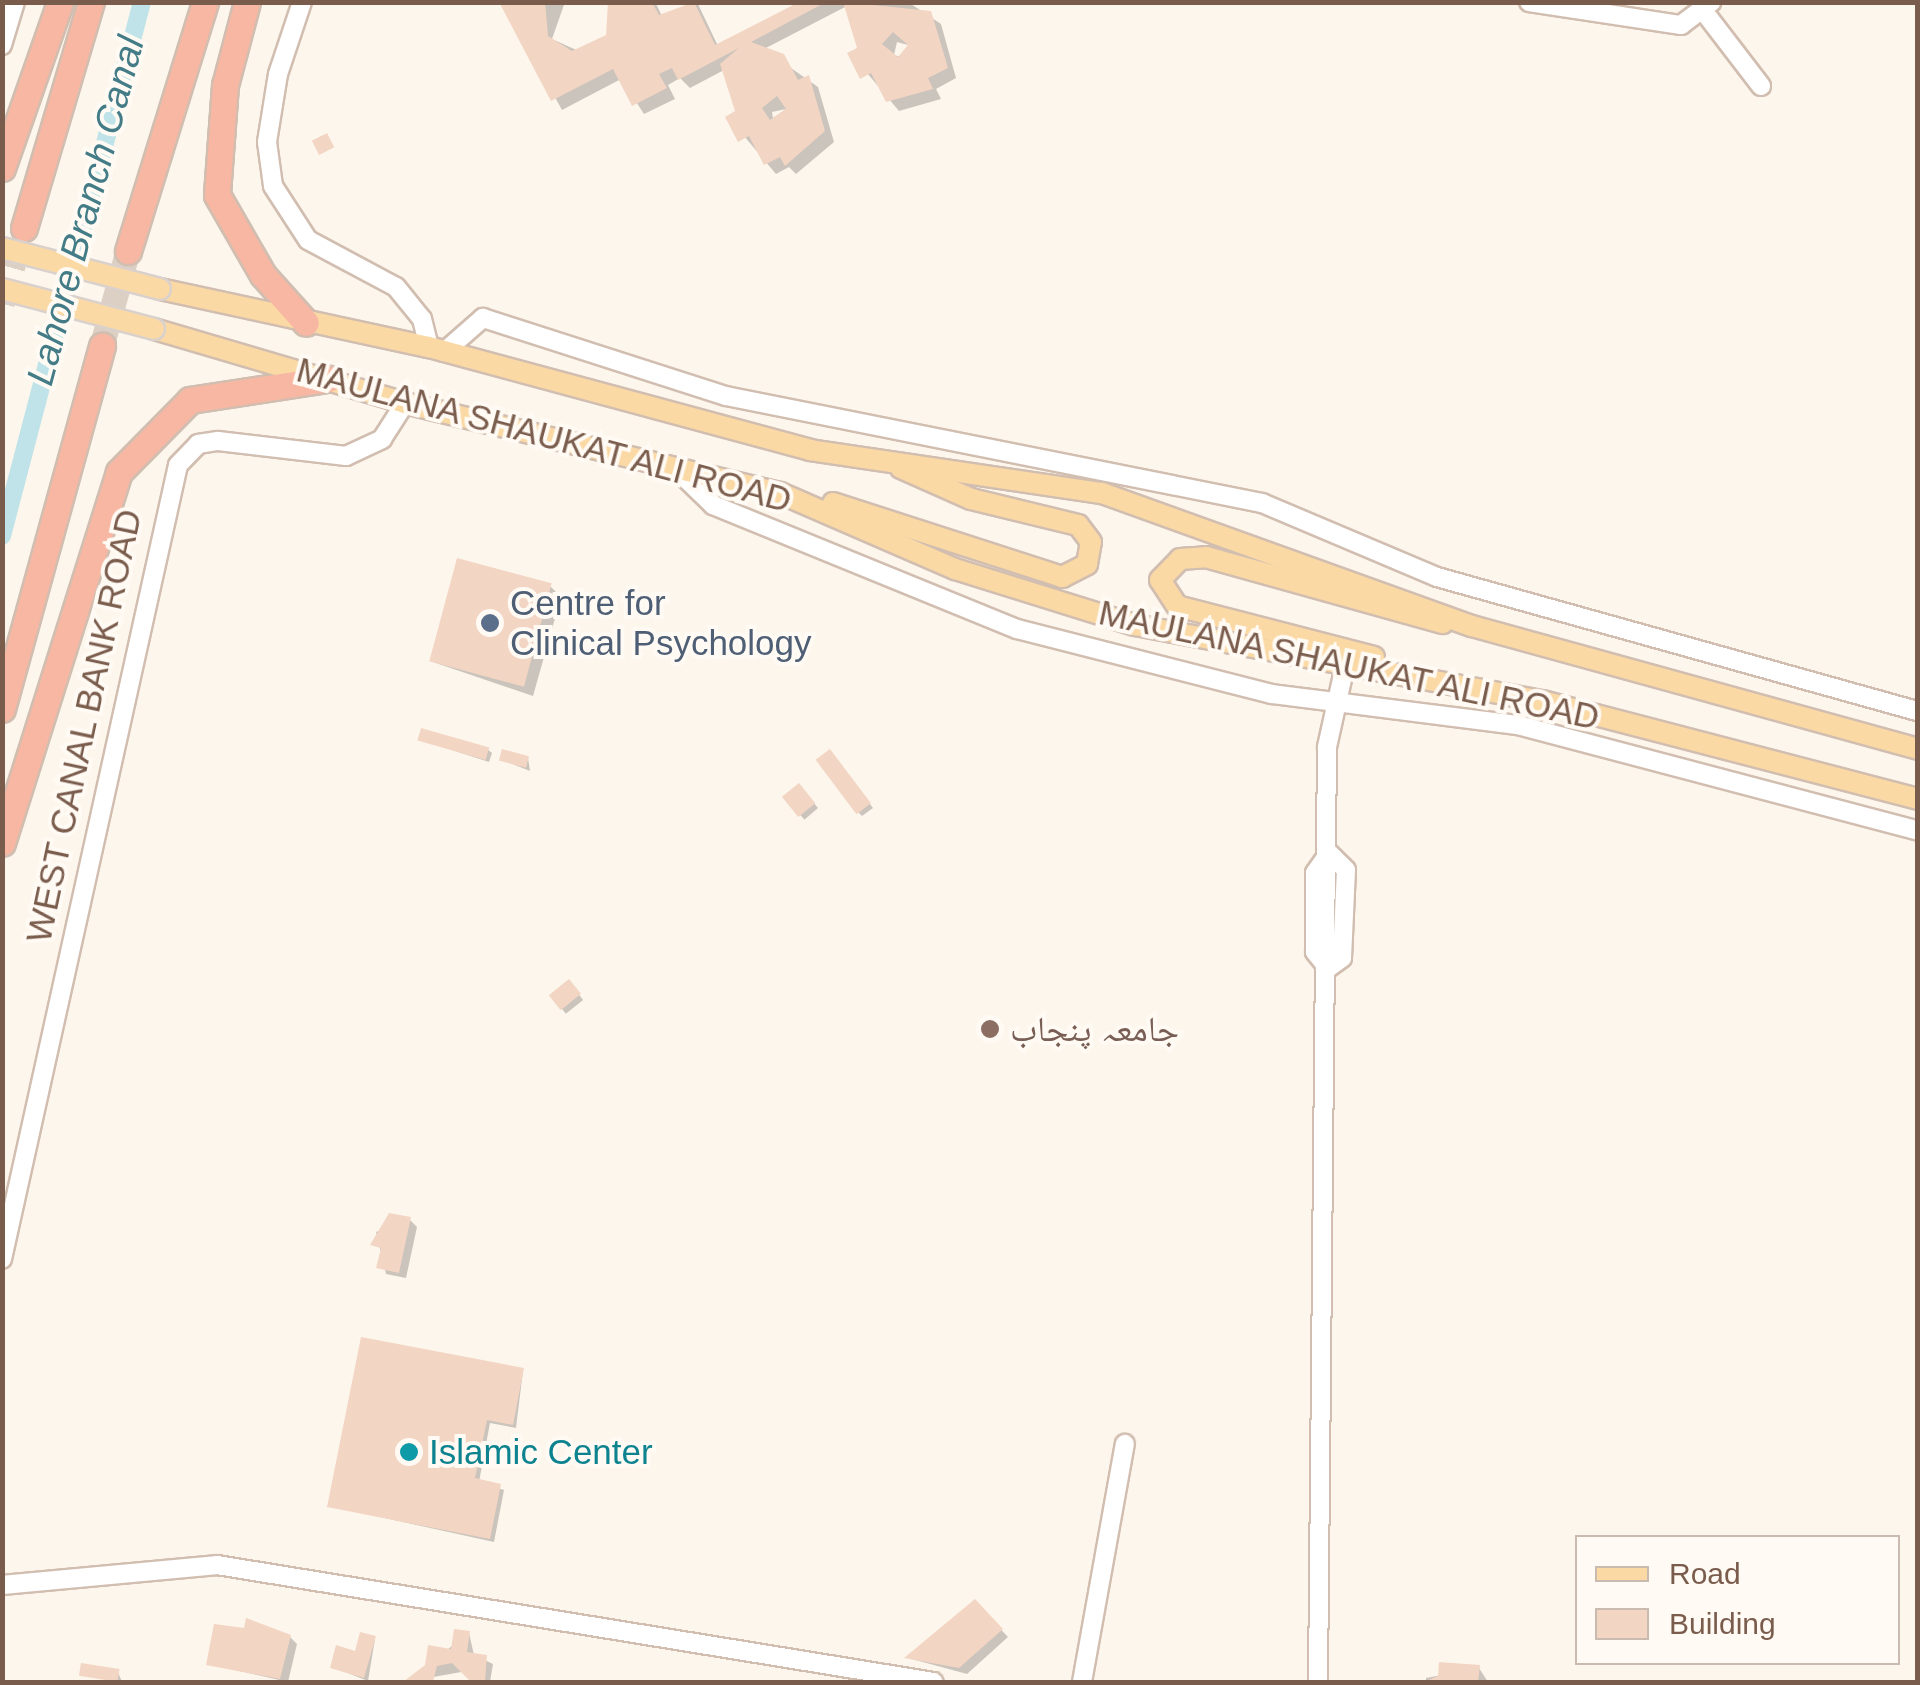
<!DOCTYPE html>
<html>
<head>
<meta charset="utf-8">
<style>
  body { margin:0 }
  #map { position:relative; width:1920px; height:1685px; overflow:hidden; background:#fdf6ec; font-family:Arial,"Noto Naskh Arabic",sans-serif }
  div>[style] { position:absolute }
  .shadow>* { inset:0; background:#0003; transform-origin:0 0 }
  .canal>* { height:18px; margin:-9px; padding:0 9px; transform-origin:9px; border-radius:9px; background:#bfe3e8 }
  .building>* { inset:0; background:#f3d5c3; transform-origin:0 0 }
  .highway-tunnel>* { height:25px; margin-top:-12.5px; transform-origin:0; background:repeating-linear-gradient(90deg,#dcd0c4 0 25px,transparent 0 37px) }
  .roads { filter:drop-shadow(2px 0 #d1beb0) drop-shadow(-2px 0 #d1beb0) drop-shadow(0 2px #d1beb0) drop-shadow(0 -2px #d1beb0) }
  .minor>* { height:18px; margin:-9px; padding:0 9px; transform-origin:9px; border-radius:9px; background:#fff }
  .major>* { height:20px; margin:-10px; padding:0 10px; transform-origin:10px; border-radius:10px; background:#fbd9a5 }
  .highway>* { height:25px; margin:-12.5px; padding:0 12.5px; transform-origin:12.5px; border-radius:12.5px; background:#f7b7a3 }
  .bridges { filter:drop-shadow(2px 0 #dad1cd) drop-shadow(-2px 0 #dad1cd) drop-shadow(0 2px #dad1cd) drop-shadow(0 -2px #dad1cd) }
  .major-bridge>* { height:20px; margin:-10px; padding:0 10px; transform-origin:10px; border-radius:10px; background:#fbd9a5 }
  .dots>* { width:28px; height:28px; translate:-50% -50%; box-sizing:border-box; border:5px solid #fffaf3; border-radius:50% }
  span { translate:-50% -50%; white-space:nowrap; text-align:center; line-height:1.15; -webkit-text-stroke:8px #fffaf3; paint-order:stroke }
  .street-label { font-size:35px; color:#7a5c4d }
  .service-label { font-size:35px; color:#4e5e75 }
  .left { translate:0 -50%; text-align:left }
  .education-label { font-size:35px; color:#785e54 }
  .culture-label { font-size:35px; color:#0d838f }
  .water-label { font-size:38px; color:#437c86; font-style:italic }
  .frame { position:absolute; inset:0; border:5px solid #7a5c4d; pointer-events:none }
  .legend { position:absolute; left:1575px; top:1535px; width:325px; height:130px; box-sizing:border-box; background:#fffaf3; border:2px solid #cabbb1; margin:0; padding:12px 18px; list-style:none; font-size:30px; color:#7a5c4d }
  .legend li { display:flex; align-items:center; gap:20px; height:50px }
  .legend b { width:50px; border:2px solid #cabbb1 }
</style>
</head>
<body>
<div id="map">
  <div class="shadow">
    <div style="clip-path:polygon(evenodd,502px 2px,565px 2px,552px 39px,583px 53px,608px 36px,608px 2px,655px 2px,662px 16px,697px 2px,718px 46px,804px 2px,908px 2px,941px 24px,956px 78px,936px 89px,941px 99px,899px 111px,851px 54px,860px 49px,847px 6px,764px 49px,818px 87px,834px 142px,796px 174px,789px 167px,776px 174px,728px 117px,738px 112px,724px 70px,690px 88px,680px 78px,668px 85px,675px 99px,644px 114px,621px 79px,562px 110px,502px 2px,897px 42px,908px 45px,905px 58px,894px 55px,897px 42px,502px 2px,786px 109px,773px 118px,772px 112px,786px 109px)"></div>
    <div style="clip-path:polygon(551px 587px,561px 597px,533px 696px,430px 661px)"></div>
    <div style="clip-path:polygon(421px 740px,487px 749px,492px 753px,489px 762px)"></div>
    <div style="clip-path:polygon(834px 757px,873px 808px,862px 816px,858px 812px)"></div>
    <div style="clip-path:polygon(528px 758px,530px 771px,502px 760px)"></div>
    <div style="left:799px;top:786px;width:29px;height:18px;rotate:49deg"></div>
    <div style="left:569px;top:982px;width:23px;height:22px;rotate:52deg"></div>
    <div style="clip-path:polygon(410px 1220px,417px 1227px,406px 1278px,386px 1274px,376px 1232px)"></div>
    <div style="clip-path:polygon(523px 1371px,516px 1428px,490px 1423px,479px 1482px,504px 1490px,494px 1542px,330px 1506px)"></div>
    <div style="clip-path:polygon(975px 1602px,1008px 1637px,967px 1674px,908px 1658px)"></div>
    <div style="clip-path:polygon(469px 1633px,474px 1655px,493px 1664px,490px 1682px,473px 1682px,467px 1671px,405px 1682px)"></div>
    <div style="clip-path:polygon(290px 1637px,297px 1644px,288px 1682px,209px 1664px)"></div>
    <div style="clip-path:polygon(375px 1639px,368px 1681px,332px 1667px,356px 1654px)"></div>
    <div style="clip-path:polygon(1479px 1668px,1488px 1682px,1426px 1682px,1426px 1678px)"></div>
    <div style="clip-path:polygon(118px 1672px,122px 1682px,81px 1675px)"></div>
  </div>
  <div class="canal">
    <div style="left:2px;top:536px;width:552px;rotate:-75.31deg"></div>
  </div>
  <div class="building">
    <div style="clip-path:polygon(evenodd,499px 2px,545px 2px,548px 36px,572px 51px,606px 35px,608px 2px,652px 2px,659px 15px,694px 2px,715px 45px,799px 2px,826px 2px,751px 42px,784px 54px,798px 80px,809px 75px,825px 131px,785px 166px,780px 157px,764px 165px,749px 136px,738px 142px,725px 117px,735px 111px,720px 64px,739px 48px,678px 80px,672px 68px,659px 74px,667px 88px,632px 106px,613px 69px,551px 101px,499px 2px,777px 96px,786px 109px,770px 120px,762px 108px,777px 96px)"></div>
    <div style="clip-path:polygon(evenodd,843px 2px,931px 11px,948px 68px,928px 78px,933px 89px,886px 102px,871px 73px,860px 79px,847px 53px,857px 48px,843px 2px,893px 32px,908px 45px,898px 57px,882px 44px,893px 32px)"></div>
    <div style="left:327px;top:133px;width:16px;height:17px;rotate:63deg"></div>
    <div style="left:457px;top:558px;width:98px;height:107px;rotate:15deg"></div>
    <div style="left:421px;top:728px;width:71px;height:13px;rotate:16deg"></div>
    <div style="left:502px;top:749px;width:28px;height:12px;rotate:15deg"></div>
    <div style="left:830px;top:749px;width:68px;height:18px;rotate:53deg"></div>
    <div style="left:799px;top:783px;width:26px;height:22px;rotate:51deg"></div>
    <div style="left:569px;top:979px;width:19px;height:26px;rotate:51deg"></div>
    <div style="clip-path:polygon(389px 1213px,411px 1217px,399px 1273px,376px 1268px,381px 1248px,370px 1245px)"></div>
    <div style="clip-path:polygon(361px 1337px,524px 1368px,513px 1425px,487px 1420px,475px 1478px,501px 1484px,490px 1539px,327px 1507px)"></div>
    <div style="clip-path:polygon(975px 1599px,1003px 1629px,959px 1668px,904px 1658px)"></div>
    <div style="clip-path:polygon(246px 1618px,291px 1635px,280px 1679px,206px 1665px,214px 1624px,244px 1628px)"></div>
    <div style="clip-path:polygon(454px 1629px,470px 1631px,467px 1652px,487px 1655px,485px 1682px,471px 1682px,452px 1663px,437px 1666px,433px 1682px,403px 1682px,425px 1665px,428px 1645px,451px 1649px)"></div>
    <div style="clip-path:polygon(360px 1632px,376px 1636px,364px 1678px,330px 1668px,336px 1645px,355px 1651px)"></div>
    <div style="clip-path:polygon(1439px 1662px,1480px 1665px,1478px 1682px,1424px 1682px,1438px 1676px)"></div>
    <div style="left:81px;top:1663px;width:39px;height:13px;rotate:9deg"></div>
  </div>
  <div class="highway-tunnel">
    <div style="left:2px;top:303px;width:78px;rotate:-73.7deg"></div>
    <div style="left:102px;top:346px;width:98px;rotate:-74.7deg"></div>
  </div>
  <div class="roads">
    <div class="minor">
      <div style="left:302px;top:2px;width:76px;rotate:108.4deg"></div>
      <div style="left:278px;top:74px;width:69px;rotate:99.2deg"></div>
      <div style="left:267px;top:142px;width:44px;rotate:82.2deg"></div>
      <div style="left:273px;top:186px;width:64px;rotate:57.1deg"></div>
      <div style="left:308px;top:240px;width:100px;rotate:28.1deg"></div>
      <div style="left:396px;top:287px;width:41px;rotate:50.9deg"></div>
      <div style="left:422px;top:319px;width:29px;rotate:76deg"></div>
      <div style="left:1529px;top:2px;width:154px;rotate:8.6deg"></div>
      <div style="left:1681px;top:25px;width:38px;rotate:-37deg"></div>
      <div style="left:1702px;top:9px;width:97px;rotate:52.5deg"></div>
      <div style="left:2px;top:45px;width:45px;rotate:-73.2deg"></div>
      <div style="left:444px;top:352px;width:52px;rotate:-41.1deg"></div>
      <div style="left:483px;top:318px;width:255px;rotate:17.8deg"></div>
      <div style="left:726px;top:396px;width:547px;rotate:11.29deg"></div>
      <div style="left:1262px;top:503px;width:190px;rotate:22.9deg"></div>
      <div style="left:1437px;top:577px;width:499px;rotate:15.6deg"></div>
      <div style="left:678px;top:471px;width:49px;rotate:44.2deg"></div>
      <div style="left:713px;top:505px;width:328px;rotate:22.2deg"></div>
      <div style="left:1017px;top:629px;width:263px;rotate:14.3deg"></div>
      <div style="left:1272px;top:694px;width:248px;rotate:7.2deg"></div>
      <div style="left:1518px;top:725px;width:414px;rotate:14.8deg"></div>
      <div style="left:1329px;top:853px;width:24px;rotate:45deg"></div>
      <div style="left:1346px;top:870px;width:88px;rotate:92.6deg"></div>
      <div style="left:1342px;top:958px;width:17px;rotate:144deg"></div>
      <div style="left:1328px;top:968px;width:21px;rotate:-129deg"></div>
      <div style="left:1315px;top:952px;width:79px;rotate:-90deg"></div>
      <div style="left:1315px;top:873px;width:24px;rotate:-55deg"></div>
      <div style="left:2px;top:1259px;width:813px;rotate:-77.5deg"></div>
      <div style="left:178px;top:465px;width:29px;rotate:-46deg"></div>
      <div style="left:198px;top:444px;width:20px;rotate:-9deg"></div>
      <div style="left:218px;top:441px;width:129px;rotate:6.7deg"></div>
      <div style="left:346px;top:456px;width:40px;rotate:-25deg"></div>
      <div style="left:382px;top:439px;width:43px;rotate:-57.4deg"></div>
      <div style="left:2px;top:1585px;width:216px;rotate:-5.3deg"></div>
      <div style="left:217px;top:1565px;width:726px;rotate:9.27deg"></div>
      <div style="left:1082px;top:1682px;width:242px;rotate:-79.8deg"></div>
      <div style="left:1318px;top:1682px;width:935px;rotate:-89.45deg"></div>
      <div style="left:1327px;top:747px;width:88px;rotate:-77.5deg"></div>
    </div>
    <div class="major">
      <div style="left:160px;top:289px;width:275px;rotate:12.2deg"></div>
      <div style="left:429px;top:347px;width:395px;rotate:15.1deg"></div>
      <div style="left:810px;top:450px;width:295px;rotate:8.4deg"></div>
      <div style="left:1102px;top:493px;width:393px;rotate:19.8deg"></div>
      <div style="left:1472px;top:626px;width:463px;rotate:15.4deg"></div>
      <div style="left:154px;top:329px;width:262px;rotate:16.4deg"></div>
      <div style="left:405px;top:403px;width:386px;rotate:13.5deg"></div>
      <div style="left:780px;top:493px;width:191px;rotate:23.5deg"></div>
      <div style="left:955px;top:569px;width:189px;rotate:17.3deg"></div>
      <div style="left:1135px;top:625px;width:418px;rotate:10.6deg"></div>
      <div style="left:1546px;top:702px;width:384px;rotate:14.6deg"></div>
      <div style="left:833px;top:503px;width:241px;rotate:17.9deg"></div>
      <div style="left:1062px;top:577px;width:28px;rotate:-27deg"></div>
      <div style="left:1087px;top:564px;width:22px;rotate:-80deg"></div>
      <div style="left:1091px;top:542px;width:21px;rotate:-127deg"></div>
      <div style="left:1078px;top:525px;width:110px;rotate:-166.3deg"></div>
      <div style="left:971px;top:499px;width:77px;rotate:-156.1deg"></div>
      <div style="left:1374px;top:657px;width:203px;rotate:-165.5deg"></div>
      <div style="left:1177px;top:606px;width:31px;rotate:-123deg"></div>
      <div style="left:1160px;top:580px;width:29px;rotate:-46deg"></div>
      <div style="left:1180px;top:559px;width:26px;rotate:-4deg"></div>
      <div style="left:1206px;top:557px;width:246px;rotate:15.6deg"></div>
    </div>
    <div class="highway">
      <div style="left:247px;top:2px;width:86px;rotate:104.8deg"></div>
      <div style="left:225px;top:85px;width:110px;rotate:94.2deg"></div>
      <div style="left:217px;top:195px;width:92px;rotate:60.1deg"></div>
      <div style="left:263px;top:275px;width:64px;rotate:48.1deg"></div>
      <div style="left:2px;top:168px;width:176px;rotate:-70.7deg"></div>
      <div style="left:24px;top:228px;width:236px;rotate:-73.5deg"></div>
      <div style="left:128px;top:251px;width:261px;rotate:-72.8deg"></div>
      <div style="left:2px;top:709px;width:377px;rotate:-74.6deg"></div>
      <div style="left:2px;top:843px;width:389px;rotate:-72.5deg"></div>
      <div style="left:119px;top:472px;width:101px;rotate:-45.4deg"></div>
      <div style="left:190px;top:400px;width:140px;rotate:-8.7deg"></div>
    </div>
  </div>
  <div class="bridges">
    <div class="major-bridge">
      <div style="left:2px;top:248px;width:163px;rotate:14.5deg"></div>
      <div style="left:2px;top:289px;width:157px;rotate:14.7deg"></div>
    </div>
  </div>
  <div class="dots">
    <div style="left:490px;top:623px;background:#5c6f8a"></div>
    <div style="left:990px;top:1029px;background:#8d6e63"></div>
    <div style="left:409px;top:1452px;background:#0f9aa8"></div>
  </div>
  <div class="street-label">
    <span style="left:544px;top:435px;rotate:15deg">MAULANA SHAUKAT ALI ROAD</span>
    <span style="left:1349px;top:665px;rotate:12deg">MAULANA SHAUKAT ALI ROAD</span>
    <span style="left:84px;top:726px;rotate:-78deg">WEST CANAL BANK ROAD</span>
  </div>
  <div class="service-label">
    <span class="left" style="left:510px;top:623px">Centre for<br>Clinical Psychology</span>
  </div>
  <div class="education-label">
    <span class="left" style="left:1010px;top:1029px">جامعہ پنجاب</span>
  </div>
  <div class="culture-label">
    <span class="left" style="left:429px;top:1452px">Islamic Center</span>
  </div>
  <div class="water-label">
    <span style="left:86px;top:211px;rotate:-75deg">Lahore Branch Canal</span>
  </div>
  <div class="frame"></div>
  <ul class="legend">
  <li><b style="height:12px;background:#fbd9a5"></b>Road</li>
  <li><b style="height:28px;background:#f3d5c3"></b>Building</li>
  </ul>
</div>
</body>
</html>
